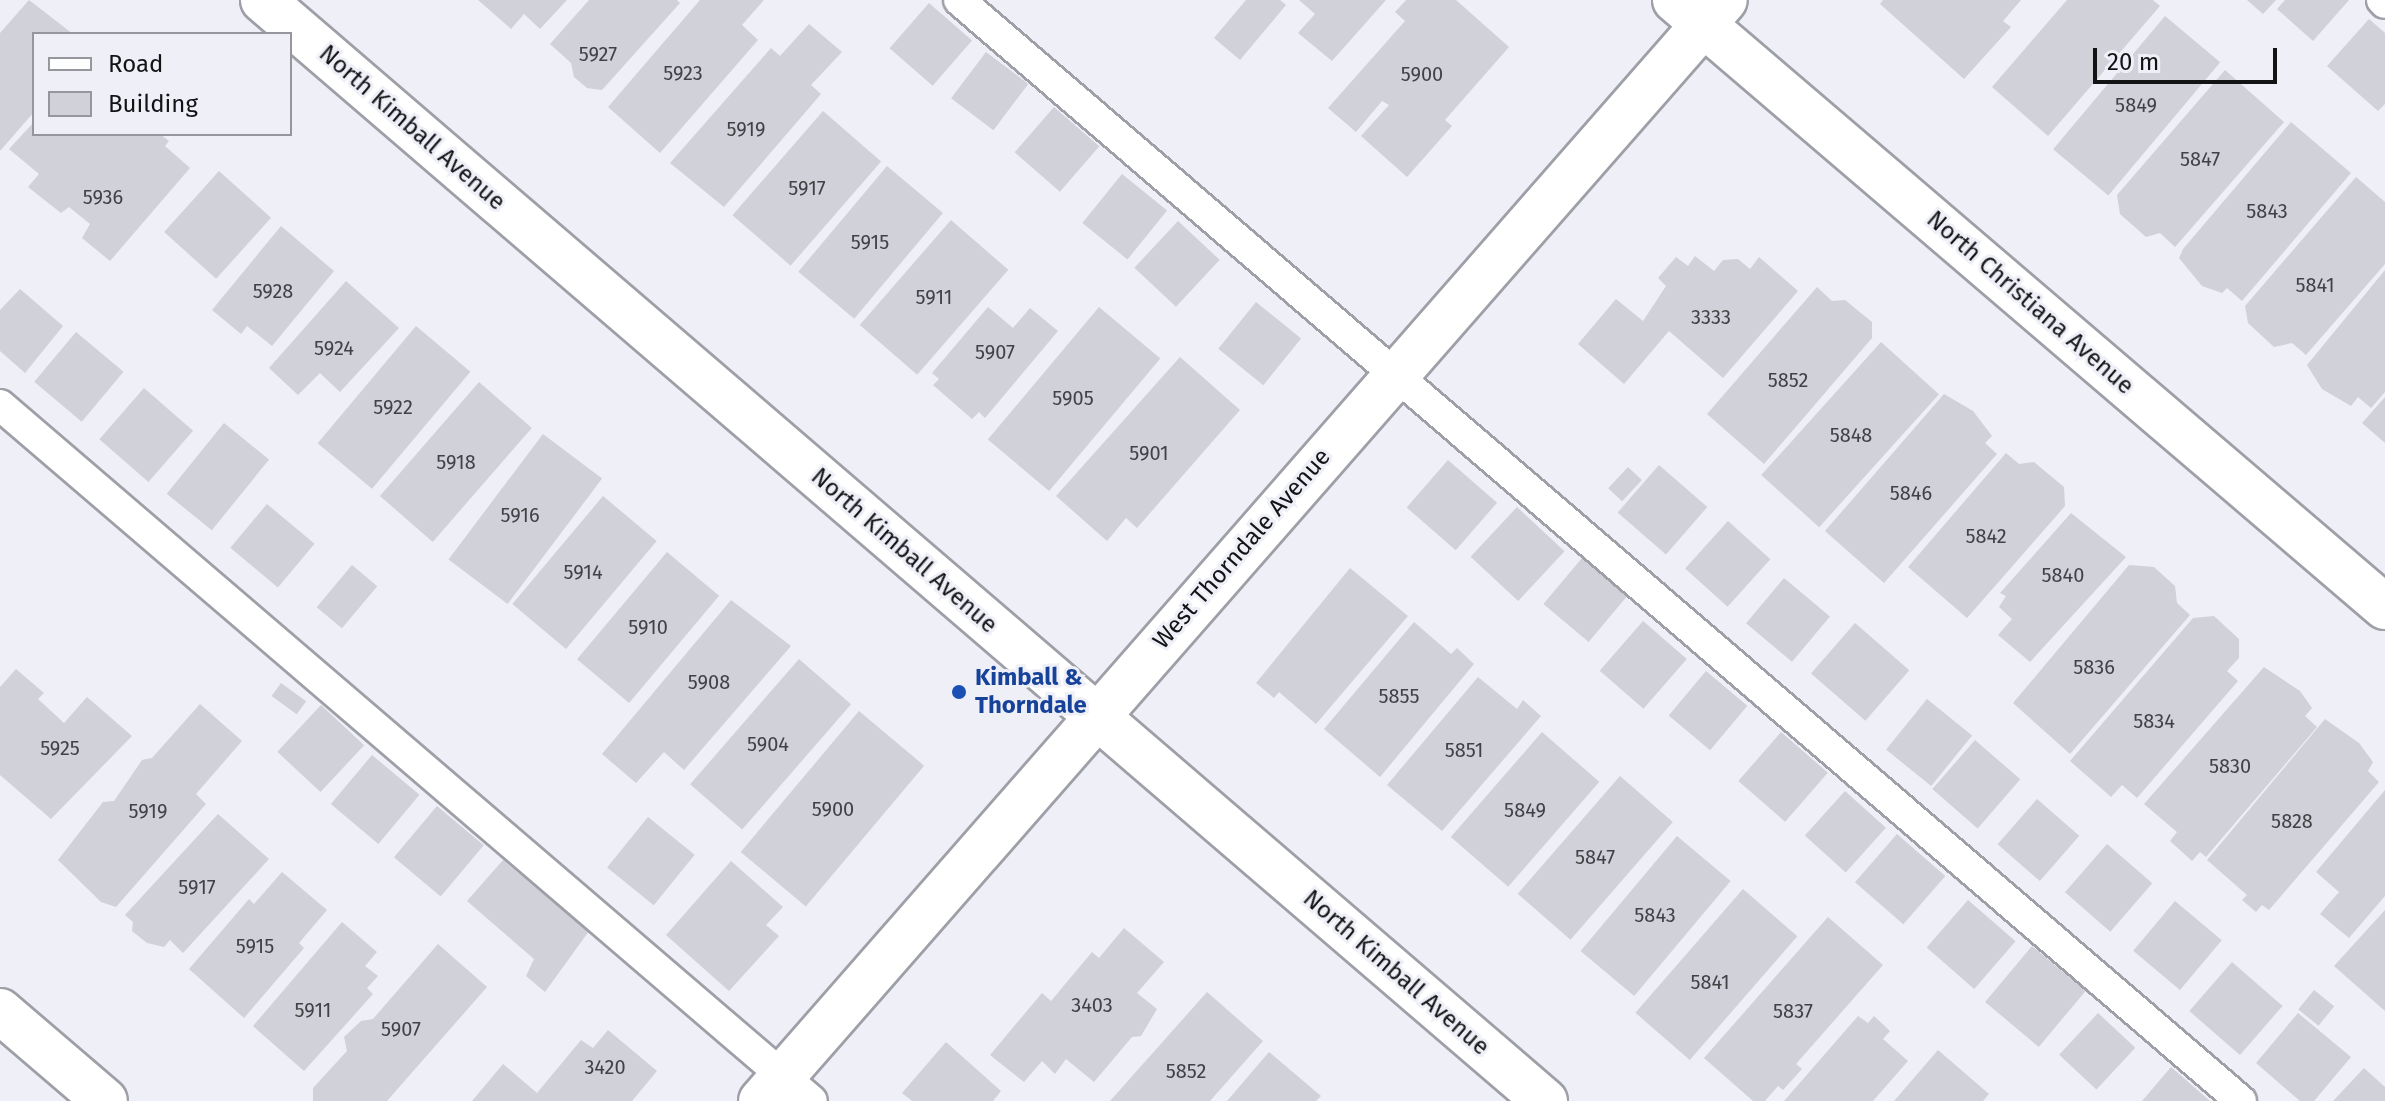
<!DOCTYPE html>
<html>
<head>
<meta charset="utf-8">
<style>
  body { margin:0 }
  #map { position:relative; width:2385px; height:1101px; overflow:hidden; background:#eeeff7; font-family:"Fira Sans",sans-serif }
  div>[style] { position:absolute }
  .building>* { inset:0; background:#d0d1d9; transform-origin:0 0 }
  .roads { filter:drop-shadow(2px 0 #9e9fa7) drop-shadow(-2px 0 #9e9fa7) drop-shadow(0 2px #9e9fa7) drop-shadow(0 -2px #9e9fa7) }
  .lane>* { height:30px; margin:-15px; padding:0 15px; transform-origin:15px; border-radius:15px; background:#fff }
  .street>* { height:44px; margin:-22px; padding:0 22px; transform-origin:22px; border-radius:22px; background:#fff }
  .secondary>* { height:44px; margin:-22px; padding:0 22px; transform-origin:22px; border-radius:22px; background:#fff }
  .dots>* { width:22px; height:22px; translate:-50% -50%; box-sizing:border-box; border:4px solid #eeeff7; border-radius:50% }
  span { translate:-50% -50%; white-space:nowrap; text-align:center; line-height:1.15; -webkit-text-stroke:6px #eeeff7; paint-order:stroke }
  .number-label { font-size:20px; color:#424246 }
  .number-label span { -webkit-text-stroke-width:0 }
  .street-label { font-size:24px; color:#121315 }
  .transit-label { font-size:24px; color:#164399; font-weight:700 }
  .left { translate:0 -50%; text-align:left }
  .legend { position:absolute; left:32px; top:32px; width:260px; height:104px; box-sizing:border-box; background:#eeeff7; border:2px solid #96979d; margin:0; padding:10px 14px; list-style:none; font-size:24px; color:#121315 }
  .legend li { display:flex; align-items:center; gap:16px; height:40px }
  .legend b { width:40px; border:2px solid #96979d }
  .scale { position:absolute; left:2093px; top:48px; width:184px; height:36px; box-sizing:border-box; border:4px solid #121315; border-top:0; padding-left:10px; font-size:24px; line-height:28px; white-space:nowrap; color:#121315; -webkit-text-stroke:6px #eeeff7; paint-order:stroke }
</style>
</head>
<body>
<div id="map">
  <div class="building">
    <div style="clip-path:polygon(29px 0,73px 34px,34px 34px,34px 112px,0 151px,0 33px)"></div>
    <div style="clip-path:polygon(478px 0,567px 0,540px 29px,524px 14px,511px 29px)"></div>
    <div style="clip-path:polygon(589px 0,677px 0,680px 3px,602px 90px,587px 88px,574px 77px,571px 63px,550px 44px)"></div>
    <div style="clip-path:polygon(700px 0,764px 0,742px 25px,758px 40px,660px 153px,608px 107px)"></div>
    <div style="clip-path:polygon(1246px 0,1280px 0,1286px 5px,1240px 60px,1214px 38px)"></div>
    <div style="clip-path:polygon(1299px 0,1386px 0,1332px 61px,1298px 33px,1315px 14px)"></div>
    <div style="clip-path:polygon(1406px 0,1456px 0,1509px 47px,1445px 120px,1452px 126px,1407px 177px,1361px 136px,1389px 105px,1382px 101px,1356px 132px,1328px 108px,1405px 21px,1395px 12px)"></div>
    <div style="clip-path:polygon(1883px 0,2021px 0,2003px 21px,2011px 27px,1964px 79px,1880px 4px)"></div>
    <div style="clip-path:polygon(2067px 0,2153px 0,2160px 6px,2048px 136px,1992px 87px)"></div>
    <div style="clip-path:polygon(2247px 0,2276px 0,2263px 14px)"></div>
    <div style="clip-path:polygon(2285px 0,2349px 0,2313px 41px,2277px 9px)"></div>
    <div style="left:929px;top:3px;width:57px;height:60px;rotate:41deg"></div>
    <div style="left:2165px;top:16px;width:72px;height:174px;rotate:40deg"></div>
    <div style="clip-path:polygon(2369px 19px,2385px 33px,2385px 104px,2378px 111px,2327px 66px)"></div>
    <div style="clip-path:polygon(809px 24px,842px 52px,811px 85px,821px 94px,724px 207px,670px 163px,771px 48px,780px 56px)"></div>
    <div style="left:986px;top:52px;width:53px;height:58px;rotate:37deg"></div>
    <div style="clip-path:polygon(2225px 70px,2284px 122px,2175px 247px,2160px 233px,2146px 237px,2120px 214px,2117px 195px)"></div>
    <div style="left:1054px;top:107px;width:60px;height:60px;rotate:41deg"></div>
    <div style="left:823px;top:111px;width:77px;height:138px;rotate:41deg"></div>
    <div style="clip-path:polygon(34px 122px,34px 134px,160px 134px,169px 141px,165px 146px,190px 168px,110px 261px,82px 238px,90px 224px,69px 207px,61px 213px,28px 187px,39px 174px,9px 149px)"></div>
    <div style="clip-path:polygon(2291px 122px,2351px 173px,2242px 301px,2227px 288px,2222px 293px,2202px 286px,2179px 258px,2183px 249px)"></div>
    <div style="left:887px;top:166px;width:73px;height:138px;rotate:40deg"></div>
    <div style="left:219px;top:171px;width:70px;height:82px;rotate:42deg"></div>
    <div style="left:1122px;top:174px;width:58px;height:63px;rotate:39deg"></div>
    <div style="clip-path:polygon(2356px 177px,2385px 202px,2385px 264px,2306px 355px,2292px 343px,2274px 347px,2248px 323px,2245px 306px)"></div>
    <div style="left:951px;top:220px;width:76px;height:139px;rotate:41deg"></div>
    <div style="left:1178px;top:221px;width:57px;height:64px;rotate:43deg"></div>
    <div style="clip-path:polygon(281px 226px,334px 271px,272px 346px,247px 326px,241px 334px,212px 310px)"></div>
    <div style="clip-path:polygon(1695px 256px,1714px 271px,1723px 260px,1738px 259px,1750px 269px,1759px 257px,1798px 291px,1723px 378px,1669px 331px,1624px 384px,1578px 344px,1616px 299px,1643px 321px,1666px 286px,1658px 278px,1676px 257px,1688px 266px)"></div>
    <div style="clip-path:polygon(2385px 270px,2385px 392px,2371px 408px,2358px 397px,2351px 406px,2322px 389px,2307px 365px)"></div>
    <div style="clip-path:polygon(346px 281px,399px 328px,340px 392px,320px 373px,298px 395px,269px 368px)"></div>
    <div style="clip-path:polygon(1817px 287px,1832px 301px,1845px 300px,1872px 322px,1872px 338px,1764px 464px,1707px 414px)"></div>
    <div style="clip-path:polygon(20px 289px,63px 326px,25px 373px,0 351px,0 310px)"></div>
    <div style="left:1256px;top:302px;width:58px;height:60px;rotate:39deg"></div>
    <div style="clip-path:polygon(988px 307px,1013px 328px,1030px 308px,1058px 331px,985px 418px,979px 412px,972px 419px,933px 385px,939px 379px,932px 373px)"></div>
    <div style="left:1099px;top:307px;width:80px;height:173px;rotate:40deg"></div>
    <div style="left:416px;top:326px;width:71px;height:153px;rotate:40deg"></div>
    <div style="left:76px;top:332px;width:62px;height:65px;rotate:40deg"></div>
    <div style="left:1881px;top:342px;width:78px;height:179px;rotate:42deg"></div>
    <div style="clip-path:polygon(1180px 357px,1240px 410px,1137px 528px,1126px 518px,1107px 541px,1056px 496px)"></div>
    <div style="left:479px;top:382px;width:70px;height:151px;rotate:41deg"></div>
    <div style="left:144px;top:388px;width:65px;height:68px;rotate:41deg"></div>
    <div style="clip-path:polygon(1944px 394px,1973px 411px,1992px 436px,1985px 443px,1997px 454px,1884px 583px,1825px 531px)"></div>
    <div style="clip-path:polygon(2385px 397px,2385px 443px,2362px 423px)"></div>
    <div style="left:224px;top:423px;width:58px;height:91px;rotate:39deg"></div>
    <div style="left:543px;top:434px;width:74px;height:157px;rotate:37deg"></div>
    <div style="clip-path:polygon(2006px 453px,2019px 464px,2034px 462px,2064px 487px,2065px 506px,1967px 618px,1908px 567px)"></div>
    <div style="left:1448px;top:460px;width:65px;height:63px;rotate:41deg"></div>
    <div style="left:1659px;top:465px;width:64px;height:63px;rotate:41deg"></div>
    <div style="left:1628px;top:467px;width:19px;height:29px;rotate:43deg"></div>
    <div style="left:603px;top:496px;width:70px;height:141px;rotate:40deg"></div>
    <div style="left:267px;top:504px;width:62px;height:57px;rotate:40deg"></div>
    <div style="left:1517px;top:507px;width:65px;height:68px;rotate:43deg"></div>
    <div style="clip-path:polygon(2071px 513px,2126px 557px,2030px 662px,1998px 635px,2012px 619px,1999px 607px,2006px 596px,2000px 593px)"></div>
    <div style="left:1728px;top:521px;width:57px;height:64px;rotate:42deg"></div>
    <div style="left:667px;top:552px;width:68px;height:140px;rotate:40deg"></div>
    <div style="left:1582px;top:558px;width:59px;height:60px;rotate:40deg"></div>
    <div style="left:352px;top:565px;width:33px;height:55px;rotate:40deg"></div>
    <div style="clip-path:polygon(2129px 565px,2154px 567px,2175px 586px,2177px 603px,2190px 615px,2070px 754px,2013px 703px)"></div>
    <div style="clip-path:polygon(1350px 568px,1408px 616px,1316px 724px,1279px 692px,1274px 698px,1256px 683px)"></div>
    <div style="left:1784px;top:578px;width:60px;height:59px;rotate:40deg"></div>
    <div style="clip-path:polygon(731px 600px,791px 646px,684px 770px,664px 752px,636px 783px,602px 754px)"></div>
    <div style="clip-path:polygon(2214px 616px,2239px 639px,2239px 658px,2227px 671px,2238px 681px,2137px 798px,2122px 785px,2111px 797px,2070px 761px,2193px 618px)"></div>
    <div style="left:1643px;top:621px;width:58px;height:66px;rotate:41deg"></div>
    <div style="clip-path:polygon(1414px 622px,1451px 654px,1457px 648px,1474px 664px,1380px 777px,1324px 729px)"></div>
    <div style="left:1855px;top:623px;width:72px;height:67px;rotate:41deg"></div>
    <div style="left:799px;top:659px;width:69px;height:166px;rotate:41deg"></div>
    <div style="clip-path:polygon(2264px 667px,2300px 691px,2312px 708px,2305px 716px,2317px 727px,2206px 857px,2200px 852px,2192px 861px,2170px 841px,2177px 832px,2144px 804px)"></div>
    <div style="clip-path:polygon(16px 669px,44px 693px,38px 699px,64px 723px,87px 697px,132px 736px,51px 819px,0 775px,0 687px)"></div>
    <div style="left:1706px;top:671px;width:54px;height:58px;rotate:40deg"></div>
    <div style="clip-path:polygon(1478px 677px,1517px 709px,1523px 700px,1541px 716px,1442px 831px,1387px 785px)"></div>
    <div style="left:281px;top:683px;width:31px;height:16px;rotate:36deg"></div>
    <div style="left:1927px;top:699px;width:58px;height:65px;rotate:39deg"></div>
    <div style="clip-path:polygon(200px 704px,242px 741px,196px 794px,206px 804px,116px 907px,101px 902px,58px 860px,103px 802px,114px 801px,142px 760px,152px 758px)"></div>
    <div style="left:321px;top:705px;width:59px;height:64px;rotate:43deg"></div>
    <div style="left:859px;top:711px;width:85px;height:184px;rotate:40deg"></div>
    <div style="clip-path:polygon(2325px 719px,2359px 743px,2373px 762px,2368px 771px,2379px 782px,2269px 910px,2262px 905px,2256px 912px,2242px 900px,2247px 895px,2207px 860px)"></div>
    <div style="left:1542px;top:732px;width:76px;height:139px;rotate:41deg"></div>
    <div style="left:1781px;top:732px;width:62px;height:65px;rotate:41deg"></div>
    <div style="left:1975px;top:740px;width:60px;height:65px;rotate:41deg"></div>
    <div style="left:372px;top:755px;width:62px;height:64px;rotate:40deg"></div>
    <div style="left:1620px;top:776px;width:70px;height:156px;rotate:41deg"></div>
    <div style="clip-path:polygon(2385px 790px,2385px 896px,2349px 938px,2320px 914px,2339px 892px,2316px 872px)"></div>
    <div style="left:1845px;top:791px;width:55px;height:60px;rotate:42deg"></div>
    <div style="left:2037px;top:799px;width:56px;height:60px;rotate:41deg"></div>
    <div style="left:437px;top:806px;width:61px;height:67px;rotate:40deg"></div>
    <div style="clip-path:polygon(218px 814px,269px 859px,183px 953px,170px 940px,164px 947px,147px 943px,132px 931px,133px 922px,125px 915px)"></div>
    <div style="left:648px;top:817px;width:60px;height:65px;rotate:39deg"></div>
    <div style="left:1897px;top:834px;width:64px;height:64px;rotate:41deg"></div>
    <div style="left:1677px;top:836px;width:70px;height:150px;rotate:40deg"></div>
    <div style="left:2107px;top:844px;width:60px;height:64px;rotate:41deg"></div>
    <div style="clip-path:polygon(503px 860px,589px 931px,545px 992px,526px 976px,534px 959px,467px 901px)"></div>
    <div style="clip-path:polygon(731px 861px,783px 907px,766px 925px,779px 936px,729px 991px,666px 935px)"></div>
    <div style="clip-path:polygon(282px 872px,327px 910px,299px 943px,304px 948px,244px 1018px,189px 969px,249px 899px,254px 904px)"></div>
    <div style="left:1743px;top:889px;width:72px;height:164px;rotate:41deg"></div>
    <div style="left:1968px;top:900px;width:63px;height:63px;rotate:41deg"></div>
    <div style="left:2175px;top:901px;width:61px;height:65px;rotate:40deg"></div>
    <div style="clip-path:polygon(2385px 910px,2385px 1011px,2334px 966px)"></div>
    <div style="clip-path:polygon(1828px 917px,1883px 965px,1796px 1064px,1802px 1069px,1783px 1090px,1778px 1086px,1765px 1101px,1753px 1101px,1704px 1058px)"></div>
    <div style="clip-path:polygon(342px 922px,377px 952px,365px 966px,378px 976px,367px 988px,373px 994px,304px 1071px,253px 1026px)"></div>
    <div style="clip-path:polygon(1124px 928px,1164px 962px,1137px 993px,1157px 1009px,1141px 1036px,1132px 1037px,1094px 1082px,1066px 1059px,1055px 1074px,1042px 1061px,1024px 1082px,990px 1055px,1042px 993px,1051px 1001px,1092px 952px,1099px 958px)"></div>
    <div style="clip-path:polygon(438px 944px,487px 987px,387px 1101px,313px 1101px,313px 1088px,347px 1051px,344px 1037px,361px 1021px,373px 1019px)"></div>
    <div style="left:2032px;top:946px;width:70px;height:73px;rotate:40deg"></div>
    <div style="left:2232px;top:962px;width:67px;height:65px;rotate:41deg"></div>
    <div style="left:2314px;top:990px;width:26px;height:25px;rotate:39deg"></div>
    <div style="clip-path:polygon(1207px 992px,1263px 1041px,1210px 1101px,1110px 1101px)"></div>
    <div style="left:2098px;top:1013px;width:51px;height:57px;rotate:43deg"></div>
    <div style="clip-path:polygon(2298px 1013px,2351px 1057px,2314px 1101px,2300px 1101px,2256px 1063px)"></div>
    <div style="clip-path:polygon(1858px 1016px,1868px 1023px,1874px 1016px,1890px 1031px,1883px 1039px,1908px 1061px,1873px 1101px,1784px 1101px)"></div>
    <div style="clip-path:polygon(608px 1030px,657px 1071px,632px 1101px,472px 1101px,503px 1064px,537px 1093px,581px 1040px,593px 1048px)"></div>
    <div style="clip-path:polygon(946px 1042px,1001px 1091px,993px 1101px,912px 1101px,902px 1093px)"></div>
    <div style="clip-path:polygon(1938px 1050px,1989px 1094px,1983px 1101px,1894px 1101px)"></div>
    <div style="clip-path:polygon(1269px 1052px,1321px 1096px,1316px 1101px,1227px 1101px)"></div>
    <div style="clip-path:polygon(2171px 1067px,2210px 1101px,2142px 1101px)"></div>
    <div style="clip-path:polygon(2364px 1068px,2385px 1087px,2385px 1101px,2333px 1101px)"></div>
  </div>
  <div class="roads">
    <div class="lane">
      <div style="left:959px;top:0;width:1690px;rotate:40.66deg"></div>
      <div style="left:2382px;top:0;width:4px;rotate:45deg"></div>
      <div style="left:0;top:405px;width:1069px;rotate:40.6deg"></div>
    </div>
    <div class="street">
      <div style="left:1675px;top:0;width:934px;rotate:40.53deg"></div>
      <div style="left:0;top:1011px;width:138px;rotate:40.6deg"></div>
      <div style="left:761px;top:1101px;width:1463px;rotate:-48.8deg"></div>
    </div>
    <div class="secondary">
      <div style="left:263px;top:0;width:1690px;rotate:40.66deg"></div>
    </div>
  </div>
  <div class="dots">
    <div style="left:959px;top:692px;background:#1a4fb4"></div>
  </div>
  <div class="number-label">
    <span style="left:598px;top:54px">5927</span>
    <span style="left:683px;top:73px">5923</span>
    <span style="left:1422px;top:74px">5900</span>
    <span style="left:2136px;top:105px">5849</span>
    <span style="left:746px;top:129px">5919</span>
    <span style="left:2200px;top:159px">5847</span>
    <span style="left:807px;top:188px">5917</span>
    <span style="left:103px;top:197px">5936</span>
    <span style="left:2267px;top:211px">5843</span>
    <span style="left:870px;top:242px">5915</span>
    <span style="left:2315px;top:285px">5841</span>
    <span style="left:273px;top:291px">5928</span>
    <span style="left:934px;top:297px">5911</span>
    <span style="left:1711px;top:317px">3333</span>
    <span style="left:334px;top:348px">5924</span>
    <span style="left:995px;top:352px">5907</span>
    <span style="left:1788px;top:380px">5852</span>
    <span style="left:1073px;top:398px">5905</span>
    <span style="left:393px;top:407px">5922</span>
    <span style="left:1851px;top:435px">5848</span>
    <span style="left:1149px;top:453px">5901</span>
    <span style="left:456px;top:462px">5918</span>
    <span style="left:1911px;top:493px">5846</span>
    <span style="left:520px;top:515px">5916</span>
    <span style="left:1986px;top:536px">5842</span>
    <span style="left:583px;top:572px">5914</span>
    <span style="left:2063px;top:575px">5840</span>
    <span style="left:648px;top:627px">5910</span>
    <span style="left:2094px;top:667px">5836</span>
    <span style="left:709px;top:682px">5908</span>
    <span style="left:1399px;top:696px">5855</span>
    <span style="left:2154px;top:721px">5834</span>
    <span style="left:768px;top:744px">5904</span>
    <span style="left:60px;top:748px">5925</span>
    <span style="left:1464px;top:750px">5851</span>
    <span style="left:2230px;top:766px">5830</span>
    <span style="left:833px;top:809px">5900</span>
    <span style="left:1525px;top:810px">5849</span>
    <span style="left:148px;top:811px">5919</span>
    <span style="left:2292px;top:821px">5828</span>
    <span style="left:1595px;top:857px">5847</span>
    <span style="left:197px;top:887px">5917</span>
    <span style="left:1655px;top:915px">5843</span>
    <span style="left:255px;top:946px">5915</span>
    <span style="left:1710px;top:982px">5841</span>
    <span style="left:1092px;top:1005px">3403</span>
    <span style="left:313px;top:1010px">5911</span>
    <span style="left:1793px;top:1011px">5837</span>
    <span style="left:401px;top:1029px">5907</span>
    <span style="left:605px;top:1067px">3420</span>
    <span style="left:1186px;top:1071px">5852</span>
  </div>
  <div class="street-label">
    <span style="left:412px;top:128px;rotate:41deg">North Kimball Avenue</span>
    <span style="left:2030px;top:303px;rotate:41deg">North Christiana Avenue</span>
    <span style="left:1242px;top:549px;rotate:-49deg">West Thorndale Avenue</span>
    <span style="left:904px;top:551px;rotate:41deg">North Kimball Avenue</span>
    <span style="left:1396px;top:973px;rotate:41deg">North Kimball Avenue</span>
  </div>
  <div class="transit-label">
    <span class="left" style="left:975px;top:692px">Kimball &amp;<br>Thorndale</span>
  </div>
  <ul class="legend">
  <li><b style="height:10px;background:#fff"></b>Road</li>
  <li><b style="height:22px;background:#d0d1d9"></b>Building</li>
  </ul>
  <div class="scale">20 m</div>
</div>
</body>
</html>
